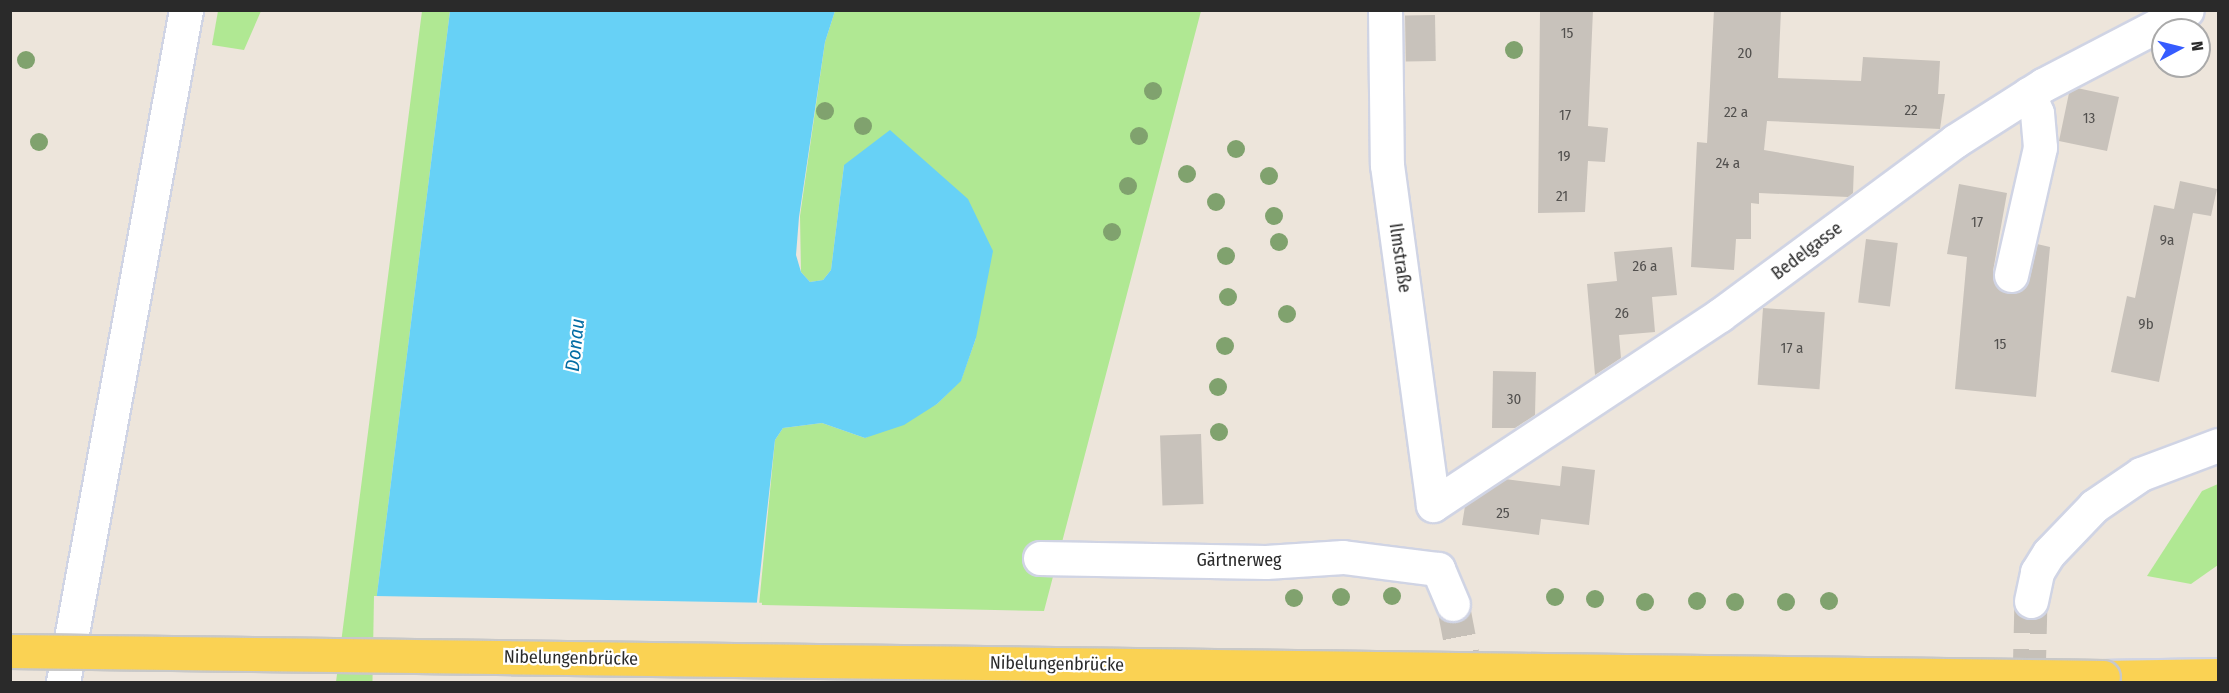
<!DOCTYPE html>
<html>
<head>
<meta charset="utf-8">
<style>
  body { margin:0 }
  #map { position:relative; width:2229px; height:693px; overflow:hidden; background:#ede5db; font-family:"Fira Sans Condensed",sans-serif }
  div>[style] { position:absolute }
  .green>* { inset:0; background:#b0e893 }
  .water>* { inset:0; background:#67d1f6 }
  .pier>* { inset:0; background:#ede5db; transform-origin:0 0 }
  .building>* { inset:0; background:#c8c2bb; transform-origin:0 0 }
  .minor-tunnel>* { height:33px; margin-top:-16.5px; transform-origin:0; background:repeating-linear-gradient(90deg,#c6c0b8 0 33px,transparent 0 49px) }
  .roads { filter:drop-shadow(2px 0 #d0d4e4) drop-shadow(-2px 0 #d0d4e4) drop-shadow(0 2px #d0d4e4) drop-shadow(0 -2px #d0d4e4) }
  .minor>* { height:33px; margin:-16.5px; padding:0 16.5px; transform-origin:16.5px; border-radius:16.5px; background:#fff }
  .major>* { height:33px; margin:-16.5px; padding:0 16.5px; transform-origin:16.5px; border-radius:16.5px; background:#fad253 }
  .bridges { filter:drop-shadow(2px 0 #c8c8c8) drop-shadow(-2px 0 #c8c8c8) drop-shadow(0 2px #c8c8c8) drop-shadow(0 -2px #c8c8c8) }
  .major-bridge>* { height:33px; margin:-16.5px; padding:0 16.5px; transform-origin:16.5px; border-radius:16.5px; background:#fad253 }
  .trees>* { width:18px; height:18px; margin:-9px; border-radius:50%; background:#80a26e }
  span { translate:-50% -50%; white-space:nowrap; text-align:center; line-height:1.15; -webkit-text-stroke:4.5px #fff; paint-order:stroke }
  .number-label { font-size:15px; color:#52504e }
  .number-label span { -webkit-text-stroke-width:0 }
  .street-label { font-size:18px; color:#2a2a2a }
  .water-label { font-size:20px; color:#046da4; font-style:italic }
  .frame { position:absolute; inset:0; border:12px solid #2a2a2a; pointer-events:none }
  .north { position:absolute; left:2151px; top:18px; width:60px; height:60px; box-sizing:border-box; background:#fff; border:2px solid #aaa; border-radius:50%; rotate:83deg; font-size:16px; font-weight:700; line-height:24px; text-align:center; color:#2a2a2a }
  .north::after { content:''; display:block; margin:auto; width:21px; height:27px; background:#365cff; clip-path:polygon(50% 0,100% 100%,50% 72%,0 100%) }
</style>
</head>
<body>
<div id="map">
  <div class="green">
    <div style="clip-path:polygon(218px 11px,261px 11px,244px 50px,212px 45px)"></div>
    <div style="clip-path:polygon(422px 11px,450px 11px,377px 594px,373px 682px,336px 682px)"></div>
    <div style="clip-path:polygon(835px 11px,1201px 11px,1044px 611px,759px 605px,775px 440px,783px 428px,822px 423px,865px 438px,937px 404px,961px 380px,976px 338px,844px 165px,831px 270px,823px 280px,810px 282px,801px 272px,800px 216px,825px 42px)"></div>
    <div style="clip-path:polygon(2218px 484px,2218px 565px,2191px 584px,2147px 576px,2202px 491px)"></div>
  </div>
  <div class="water">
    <div style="clip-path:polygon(450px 11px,835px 11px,825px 42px,799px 217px,796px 255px,801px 272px,810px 282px,823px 280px,831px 270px,844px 165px,890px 130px,968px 199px,993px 251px,976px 338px,961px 381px,937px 404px,904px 425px,865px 438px,822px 423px,783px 428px,775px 440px,748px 682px,373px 682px,377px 594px)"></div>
  </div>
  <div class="pier">
    <div style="left:374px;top:596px;width:388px;height:86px;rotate:1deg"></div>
  </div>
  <div class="building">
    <div style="clip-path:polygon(1540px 10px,1593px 10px,1588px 126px,1608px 128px,1605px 162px,1588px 161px,1585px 212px,1538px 213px)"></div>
    <div style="clip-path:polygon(1714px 10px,1781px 10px,1778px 78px,1861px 81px,1863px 57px,1940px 61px,1938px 94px,1945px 94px,1940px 129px,1767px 121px,1764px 150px,1854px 166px,1853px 193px,1848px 197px,1759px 193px,1759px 204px,1751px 203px,1751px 239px,1736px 239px,1734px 270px,1691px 267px,1697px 142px,1707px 143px)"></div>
    <div style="left:1435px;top:15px;width:46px;height:30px;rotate:89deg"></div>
    <div style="clip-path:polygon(2077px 88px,2119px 97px,2107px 151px,2059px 141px,2069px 93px)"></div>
    <div style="clip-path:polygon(2180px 181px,2217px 189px,2211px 216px,2193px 213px,2159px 382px,2111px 372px,2127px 296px,2135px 298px,2154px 205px,2174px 209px)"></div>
    <div style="clip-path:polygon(1959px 184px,2007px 193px,1993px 271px,1999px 289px,2016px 293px,2024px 288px,2037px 244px,2050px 247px,2036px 397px,1955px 389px,1967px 257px,1947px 254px)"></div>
    <div style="left:1866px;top:239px;width:32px;height:64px;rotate:7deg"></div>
    <div style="clip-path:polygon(1672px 247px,1677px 295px,1652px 297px,1655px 332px,1619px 335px,1621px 358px,1595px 375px,1587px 284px,1617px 281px,1614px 252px)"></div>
    <div style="left:1763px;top:308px;width:62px;height:77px;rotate:4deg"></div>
    <div style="clip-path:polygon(1493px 371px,1536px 372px,1535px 415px,1515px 428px,1492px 428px)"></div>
    <div style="left:1201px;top:434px;width:70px;height:41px;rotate:88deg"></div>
    <div style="clip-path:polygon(1562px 466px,1595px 470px,1589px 525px,1541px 519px,1539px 535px,1462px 525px,1465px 506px,1505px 479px,1560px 486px)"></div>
  </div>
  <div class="minor-tunnel">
    <div style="left:1453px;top:604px;width:79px;rotate:79.1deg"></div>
    <div style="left:2029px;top:682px;width:81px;rotate:-88.6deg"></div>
  </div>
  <div class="roads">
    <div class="minor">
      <div style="left:1385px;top:10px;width:155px;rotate:89.3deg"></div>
      <div style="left:1387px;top:165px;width:343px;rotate:82.3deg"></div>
      <div style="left:1433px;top:505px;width:344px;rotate:-33.5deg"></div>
      <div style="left:1720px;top:315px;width:292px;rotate:-36.5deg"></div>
      <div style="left:1955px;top:141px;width:104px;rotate:-32.5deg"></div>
      <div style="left:2043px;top:85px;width:162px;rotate:-27.5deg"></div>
      <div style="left:2011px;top:275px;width:131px;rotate:-77.2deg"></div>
      <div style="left:2040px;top:147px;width:34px;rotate:-95deg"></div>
      <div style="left:2037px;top:113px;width:21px;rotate:-113deg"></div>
      <div style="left:1040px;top:558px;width:226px;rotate:1deg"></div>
      <div style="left:1266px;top:562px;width:77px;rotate:-3.7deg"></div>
      <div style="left:1343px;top:557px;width:96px;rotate:7.2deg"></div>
      <div style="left:1438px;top:569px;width:38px;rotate:67deg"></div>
      <div style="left:2031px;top:601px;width:30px;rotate:-78deg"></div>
      <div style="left:2037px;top:572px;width:22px;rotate:-58deg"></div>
      <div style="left:2049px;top:553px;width:65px;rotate:-46.2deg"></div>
      <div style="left:2094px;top:506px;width:57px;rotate:-34.2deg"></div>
      <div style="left:2141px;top:474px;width:82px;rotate:-20.6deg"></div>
      <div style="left:63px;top:682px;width:683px;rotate:-79.63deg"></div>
    </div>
    <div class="major">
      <div style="left:2103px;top:677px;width:115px;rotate:-1deg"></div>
    </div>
  </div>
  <div class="bridges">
    <div class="major-bridge">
      <div style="left:10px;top:651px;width:2093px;rotate:0.71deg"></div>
    </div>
  </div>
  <div class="trees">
    <div style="left:1514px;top:50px"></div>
    <div style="left:26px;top:60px"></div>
    <div style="left:1153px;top:91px"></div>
    <div style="left:825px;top:111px"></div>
    <div style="left:863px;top:126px"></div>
    <div style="left:1139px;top:136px"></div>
    <div style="left:39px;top:142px"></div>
    <div style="left:1236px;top:149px"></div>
    <div style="left:1187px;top:174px"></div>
    <div style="left:1269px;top:176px"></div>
    <div style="left:1128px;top:186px"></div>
    <div style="left:1216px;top:202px"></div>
    <div style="left:1274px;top:216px"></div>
    <div style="left:1112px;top:232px"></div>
    <div style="left:1279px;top:242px"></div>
    <div style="left:1226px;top:256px"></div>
    <div style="left:1228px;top:297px"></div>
    <div style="left:1287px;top:314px"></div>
    <div style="left:1225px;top:346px"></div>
    <div style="left:1218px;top:387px"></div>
    <div style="left:1219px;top:432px"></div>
    <div style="left:1392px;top:596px"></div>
    <div style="left:1341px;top:597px"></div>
    <div style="left:1555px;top:597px"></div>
    <div style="left:1294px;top:598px"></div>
    <div style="left:1595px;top:599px"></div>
    <div style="left:1697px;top:601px"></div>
    <div style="left:1829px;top:601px"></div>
    <div style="left:1645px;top:602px"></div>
    <div style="left:1735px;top:602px"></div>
    <div style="left:1786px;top:602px"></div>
  </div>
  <div class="number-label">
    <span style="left:1567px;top:34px">15</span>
    <span style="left:1745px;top:54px">20</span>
    <span style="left:1911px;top:111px">22</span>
    <span style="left:1736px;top:113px">22 a</span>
    <span style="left:1565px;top:116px">17</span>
    <span style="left:2089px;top:119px">13</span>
    <span style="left:1564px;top:157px">19</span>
    <span style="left:1728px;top:164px">24 a</span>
    <span style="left:1562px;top:197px">21</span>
    <span style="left:1977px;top:223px">17</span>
    <span style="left:2167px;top:241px">9a</span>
    <span style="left:1645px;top:267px">26 a</span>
    <span style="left:1622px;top:314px">26</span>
    <span style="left:2146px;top:325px">9b</span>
    <span style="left:2000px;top:345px">15</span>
    <span style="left:1792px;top:349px">17 a</span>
    <span style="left:1514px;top:400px">30</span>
    <span style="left:1503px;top:514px">25</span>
  </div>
  <div class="street-label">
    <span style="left:1807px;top:251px;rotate:-37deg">Bedelgasse</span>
    <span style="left:1400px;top:258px;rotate:82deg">Ilmstraße</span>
    <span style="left:1239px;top:560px">Gärtnerweg</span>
    <span style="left:571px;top:658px;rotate:1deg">Nibelungenbrücke</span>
    <span style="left:1057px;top:664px;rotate:1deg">Nibelungenbrücke</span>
  </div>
  <div class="water-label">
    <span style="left:575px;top:345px;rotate:-84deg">Donau</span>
  </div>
  <div class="frame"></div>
  <div class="north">N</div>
</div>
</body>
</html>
